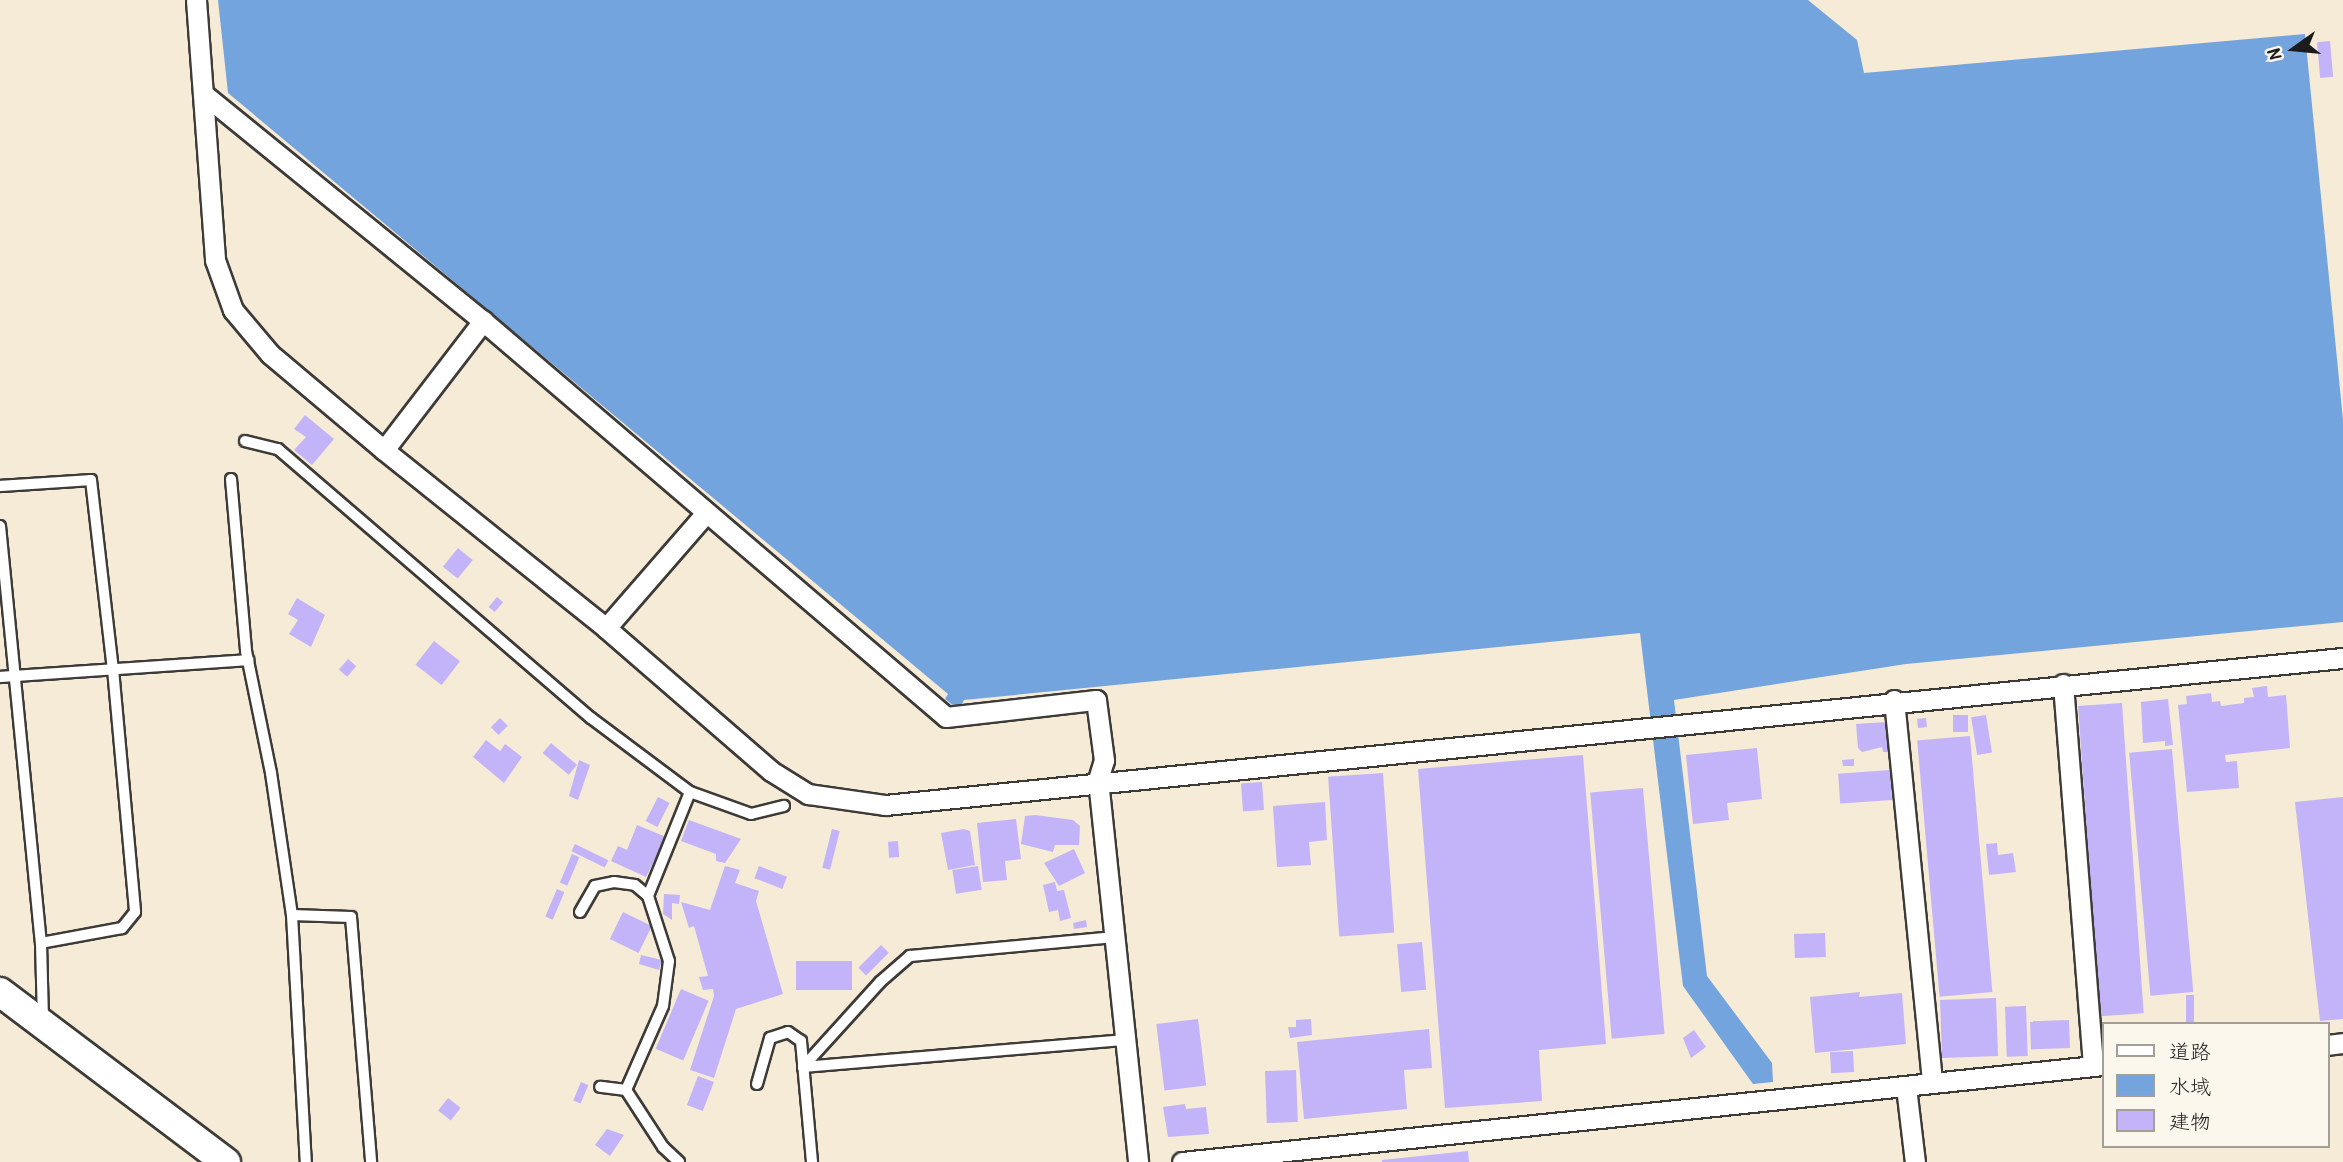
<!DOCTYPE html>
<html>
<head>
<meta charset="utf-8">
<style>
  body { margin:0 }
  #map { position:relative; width:2343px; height:1162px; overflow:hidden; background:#f6ebd6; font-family:"Patrick Hand","Klee One",sans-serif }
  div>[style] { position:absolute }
  .water>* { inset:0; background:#73a4de }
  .building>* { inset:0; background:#c3b3f8; transform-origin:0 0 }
  .roads { filter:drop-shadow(2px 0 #3d3b38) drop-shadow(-2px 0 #3d3b38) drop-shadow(0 2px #3d3b38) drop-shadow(0 -2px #3d3b38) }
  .lane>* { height:10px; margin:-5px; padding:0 5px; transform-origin:5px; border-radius:5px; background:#fff }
  .street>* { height:19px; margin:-9.5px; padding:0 9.5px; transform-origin:9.5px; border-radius:9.5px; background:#fff }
  .secondary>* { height:28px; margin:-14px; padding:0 14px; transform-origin:14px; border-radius:14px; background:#fff }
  span { translate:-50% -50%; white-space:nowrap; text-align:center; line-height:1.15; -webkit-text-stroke:5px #fbf7ec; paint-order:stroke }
  .legend { position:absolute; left:2102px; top:1022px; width:228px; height:126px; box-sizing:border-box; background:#fbf7ec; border:2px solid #a29f99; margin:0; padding:9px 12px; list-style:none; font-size:21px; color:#1c1c1c }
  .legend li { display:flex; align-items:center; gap:14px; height:35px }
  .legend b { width:35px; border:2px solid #a29f99 }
  .north { position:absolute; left:2259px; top:14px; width:70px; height:70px; -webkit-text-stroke:5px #fbf7ec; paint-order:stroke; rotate:255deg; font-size:19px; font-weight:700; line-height:28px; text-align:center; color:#1c1c1c }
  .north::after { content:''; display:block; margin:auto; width:24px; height:32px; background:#1c1c1c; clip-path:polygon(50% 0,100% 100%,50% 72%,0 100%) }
</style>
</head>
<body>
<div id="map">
  <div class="water">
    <div style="clip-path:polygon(218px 0,1808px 0,1857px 40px,1864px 73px,2305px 34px,2343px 420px,2343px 622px,1906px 664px,1674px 700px,1707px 976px,1772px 1063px,1773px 1082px,1753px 1084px,1683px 986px,1640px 633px,964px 700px,959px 710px,945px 699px,948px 694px,228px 93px)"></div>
  </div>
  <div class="building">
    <div style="left:2330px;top:41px;width:36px;height:13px;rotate:85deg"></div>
    <div style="clip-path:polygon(305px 415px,334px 439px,312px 465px,294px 450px,306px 437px,294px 429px)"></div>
    <div style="left:458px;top:548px;width:19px;height:24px;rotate:39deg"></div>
    <div style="left:497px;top:597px;width:8px;height:13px;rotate:40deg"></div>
    <div style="clip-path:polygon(297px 598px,325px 615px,311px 647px,289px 634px,298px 620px,288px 614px)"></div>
    <div style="left:434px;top:641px;width:33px;height:30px;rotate:38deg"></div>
    <div style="left:348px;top:659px;width:11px;height:14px;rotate:41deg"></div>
    <div style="clip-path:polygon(2267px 686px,2268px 697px,2286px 695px,2290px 748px,2225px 755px,2226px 762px,2237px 761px,2239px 788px,2187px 792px,2178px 705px,2187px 704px,2186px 696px,2211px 693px,2212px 702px,2220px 701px,2221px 706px,2244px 703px,2244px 698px,2254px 697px,2252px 688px)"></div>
    <div style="clip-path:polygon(2168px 699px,2173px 745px,2165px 746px,2165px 741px,2143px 743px,2141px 702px)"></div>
    <div style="left:2122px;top:703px;width:311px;height:44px;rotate:86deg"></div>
    <div style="left:1968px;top:715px;width:17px;height:15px;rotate:90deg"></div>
    <div style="left:1986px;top:715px;width:38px;height:15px;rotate:81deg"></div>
    <div style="left:500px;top:718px;width:11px;height:13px;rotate:45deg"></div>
    <div style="left:1926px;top:718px;width:9px;height:9px;rotate:84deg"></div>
    <div style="clip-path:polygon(1887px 722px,1889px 752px,1883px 752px,1882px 747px,1862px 752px,1858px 748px,1856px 724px)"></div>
    <div style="left:1970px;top:736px;width:257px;height:53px;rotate:85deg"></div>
    <div style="clip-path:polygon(486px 740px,500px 751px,505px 744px,522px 757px,504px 783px,473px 757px)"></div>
    <div style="left:551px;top:743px;width:34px;height:13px;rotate:40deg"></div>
    <div style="clip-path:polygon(1757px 748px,1762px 799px,1727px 803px,1729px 820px,1693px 824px,1686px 755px)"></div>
    <div style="left:2172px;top:749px;width:244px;height:43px;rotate:85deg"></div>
    <div style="clip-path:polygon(1583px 755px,1606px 1044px,1539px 1050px,1542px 1101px,1445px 1108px,1418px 769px)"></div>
    <div style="clip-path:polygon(1854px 759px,1854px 766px,1843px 766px,1842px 760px)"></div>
    <div style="clip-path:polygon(579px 760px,590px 765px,578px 800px,569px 796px)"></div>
    <div style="left:1890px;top:770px;width:30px;height:52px;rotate:86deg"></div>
    <div style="left:1383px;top:773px;width:160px;height:55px;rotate:86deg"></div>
    <div style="left:1262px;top:782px;width:28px;height:21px;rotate:86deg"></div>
    <div style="left:1643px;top:788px;width:247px;height:53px;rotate:85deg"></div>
    <div style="left:658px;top:797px;width:13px;height:27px;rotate:27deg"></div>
    <div style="clip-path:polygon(2343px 797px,2343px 1019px,2320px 1021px,2295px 802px)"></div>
    <div style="clip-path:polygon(1325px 802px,1327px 840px,1309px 842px,1311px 865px,1277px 867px,1273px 806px)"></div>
    <div style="clip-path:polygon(1035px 815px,1073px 820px,1080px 826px,1079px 845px,1055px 845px,1053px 852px,1021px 844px,1025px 816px)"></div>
    <div style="clip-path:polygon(1016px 819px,1021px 859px,1005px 861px,1007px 880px,983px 882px,977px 823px)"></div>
    <div style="clip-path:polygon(689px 820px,741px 839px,725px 863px,716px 861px,716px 854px,681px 841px)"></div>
    <div style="clip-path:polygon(637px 825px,666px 837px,646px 877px,611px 861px,618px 846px,627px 850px)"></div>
    <div style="left:832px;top:829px;width:8px;height:40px;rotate:14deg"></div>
    <div style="clip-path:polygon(964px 829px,970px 831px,975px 865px,948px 870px,941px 833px)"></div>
    <div style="left:898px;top:841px;width:16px;height:10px;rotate:86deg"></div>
    <div style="clip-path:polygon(1997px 843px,1998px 855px,2013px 853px,2016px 872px,1989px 875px,1986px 844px)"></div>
    <div style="left:575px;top:844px;width:37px;height:8px;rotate:26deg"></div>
    <div style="clip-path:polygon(1074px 849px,1085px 873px,1059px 886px,1044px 863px)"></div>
    <div style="left:572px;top:854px;width:8px;height:31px;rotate:23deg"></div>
    <div style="clip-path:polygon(725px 866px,740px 870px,735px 883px,759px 891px,756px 901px,783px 994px,736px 1009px,714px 1078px,690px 1070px,714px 996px,713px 989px,703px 990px,699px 977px,708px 976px,694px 926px,689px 928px,681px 902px,710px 910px)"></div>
    <div style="left:759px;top:866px;width:30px;height:13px;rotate:21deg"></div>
    <div style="left:978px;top:866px;width:24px;height:26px;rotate:81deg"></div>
    <div style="clip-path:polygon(1055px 882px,1057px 891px,1064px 890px,1071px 918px,1060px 921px,1058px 910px,1049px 912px,1043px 885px)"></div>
    <div style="left:557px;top:889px;width:8px;height:30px;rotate:23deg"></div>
    <div style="clip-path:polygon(664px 894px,680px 895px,679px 904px,672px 903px,672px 920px,663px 914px)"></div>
    <div style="left:623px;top:912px;width:32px;height:30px;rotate:26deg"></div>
    <div style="clip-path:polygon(1086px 920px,1087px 927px,1074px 929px,1073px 923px)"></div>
    <div style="left:1825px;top:933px;width:24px;height:31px;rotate:88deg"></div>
    <div style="left:1422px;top:942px;width:48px;height:25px;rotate:85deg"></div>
    <div style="left:881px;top:945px;width:11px;height:32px;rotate:45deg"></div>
    <div style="clip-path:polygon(641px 955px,662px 960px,659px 970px,639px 964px)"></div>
    <div style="left:852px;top:961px;width:29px;height:56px;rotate:90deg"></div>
    <div style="left:681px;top:989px;width:30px;height:65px;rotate:23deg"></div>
    <div style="clip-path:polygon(1860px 992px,1859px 997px,1902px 993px,1906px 1044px,1815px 1053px,1810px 997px)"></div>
    <div style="left:2186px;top:995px;width:8px;height:29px"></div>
    <div style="left:1996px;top:998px;width:58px;height:56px;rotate:88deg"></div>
    <div style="left:2026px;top:1006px;width:50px;height:21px;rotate:88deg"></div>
    <div style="left:1198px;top:1019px;width:67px;height:42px;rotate:83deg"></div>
    <div style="clip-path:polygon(1311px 1019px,1312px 1035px,1290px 1038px,1288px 1027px,1296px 1027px,1296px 1020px)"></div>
    <div style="left:2069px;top:1020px;width:28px;height:39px;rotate:88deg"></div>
    <div style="clip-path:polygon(1429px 1029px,1432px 1068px,1404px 1070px,1407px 1109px,1304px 1119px,1297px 1042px)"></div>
    <div style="clip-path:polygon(1694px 1030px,1706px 1047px,1691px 1058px,1683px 1038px)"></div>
    <div style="left:1853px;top:1051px;width:21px;height:23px;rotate:87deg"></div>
    <div style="left:1296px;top:1070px;width:52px;height:31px;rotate:88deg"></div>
    <div style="left:698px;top:1076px;width:17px;height:31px;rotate:21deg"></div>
    <div style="left:581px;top:1082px;width:8px;height:20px;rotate:23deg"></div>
    <div style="left:448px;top:1098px;width:16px;height:16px;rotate:38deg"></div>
    <div style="clip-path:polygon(1185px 1104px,1186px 1109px,1206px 1107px,1209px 1134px,1168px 1137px,1163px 1107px)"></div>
    <div style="clip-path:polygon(607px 1129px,624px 1135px,610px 1156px,595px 1145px)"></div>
    <div style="clip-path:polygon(1468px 1151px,1469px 1162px,1382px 1162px,1382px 1160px)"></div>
  </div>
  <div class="roads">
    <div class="lane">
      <div style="left:245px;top:441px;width:34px;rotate:14deg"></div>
      <div style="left:278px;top:449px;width:413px;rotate:40.7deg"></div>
      <div style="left:591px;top:718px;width:124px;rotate:36.8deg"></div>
      <div style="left:690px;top:792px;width:65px;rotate:19.8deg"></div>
      <div style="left:751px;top:814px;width:34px;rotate:-14deg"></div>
      <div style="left:231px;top:479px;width:173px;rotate:85deg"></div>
      <div style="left:246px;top:651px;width:125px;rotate:78.4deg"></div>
      <div style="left:271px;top:773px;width:144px;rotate:81.6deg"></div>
      <div style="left:292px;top:915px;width:247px;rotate:86.8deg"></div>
      <div style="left:0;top:486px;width:91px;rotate:-3.8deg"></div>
      <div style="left:91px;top:480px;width:190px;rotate:83.4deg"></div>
      <div style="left:113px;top:669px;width:244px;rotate:84.8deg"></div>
      <div style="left:135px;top:912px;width:21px;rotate:129deg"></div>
      <div style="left:122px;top:928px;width:82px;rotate:169.5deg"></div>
      <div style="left:0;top:526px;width:419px;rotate:84.4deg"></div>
      <div style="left:41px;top:943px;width:74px;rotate:88.5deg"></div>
      <div style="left:0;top:677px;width:249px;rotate:-3.9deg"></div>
      <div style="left:648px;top:896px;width:112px;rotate:-68deg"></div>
      <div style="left:580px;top:912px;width:30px;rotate:-60deg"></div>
      <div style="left:595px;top:886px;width:19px;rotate:-12deg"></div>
      <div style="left:614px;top:882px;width:21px;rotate:8deg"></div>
      <div style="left:635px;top:885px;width:17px;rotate:40deg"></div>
      <div style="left:648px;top:896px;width:68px;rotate:72.1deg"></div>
      <div style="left:669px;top:961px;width:45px;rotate:97.6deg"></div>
      <div style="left:663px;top:1006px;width:92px;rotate:113.8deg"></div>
      <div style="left:626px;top:1090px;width:26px;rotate:-173deg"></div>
      <div style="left:292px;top:915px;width:59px;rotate:1.9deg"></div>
      <div style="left:351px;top:917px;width:246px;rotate:85.3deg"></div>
      <div style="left:803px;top:1067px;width:115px;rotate:-47.8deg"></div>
      <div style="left:880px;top:982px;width:40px;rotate:-41deg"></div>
      <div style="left:910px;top:956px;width:206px;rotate:-5.3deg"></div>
      <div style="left:803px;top:1067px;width:324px;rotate:-4.8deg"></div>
      <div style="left:757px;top:1084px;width:48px;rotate:-74.2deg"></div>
      <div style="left:770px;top:1038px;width:19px;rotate:-18deg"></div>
      <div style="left:788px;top:1032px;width:16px;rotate:35deg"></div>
      <div style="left:801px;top:1041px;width:121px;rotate:84.8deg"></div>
      <div style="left:626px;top:1090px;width:68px;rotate:57deg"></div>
      <div style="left:663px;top:1147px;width:22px;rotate:43deg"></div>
    </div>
    <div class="street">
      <div style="left:196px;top:0;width:261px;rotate:85.8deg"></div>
      <div style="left:215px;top:260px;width:53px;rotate:70.2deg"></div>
      <div style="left:233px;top:310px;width:57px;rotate:49.9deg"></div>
      <div style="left:270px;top:354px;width:149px;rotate:40.1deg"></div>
      <div style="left:384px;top:450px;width:285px;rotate:38.7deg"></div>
      <div style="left:606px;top:628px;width:218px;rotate:40.9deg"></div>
      <div style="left:771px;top:771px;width:44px;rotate:31.9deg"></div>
      <div style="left:808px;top:794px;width:78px;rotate:8.1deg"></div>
      <div style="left:885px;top:805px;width:1465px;rotate:-5.76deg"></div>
      <div style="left:206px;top:96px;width:357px;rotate:39.1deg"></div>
      <div style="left:483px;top:321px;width:609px;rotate:40.54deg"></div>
      <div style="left:946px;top:717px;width:151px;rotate:-6.5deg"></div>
      <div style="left:1096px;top:700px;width:61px;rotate:82.4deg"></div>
      <div style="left:1104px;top:760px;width:21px;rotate:107deg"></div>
      <div style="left:1098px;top:780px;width:384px;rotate:84deg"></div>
      <div style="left:384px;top:450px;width:163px;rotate:-52.5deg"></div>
      <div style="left:606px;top:628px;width:152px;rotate:-49deg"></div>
      <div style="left:2063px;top:684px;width:383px;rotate:85.5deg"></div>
      <div style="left:1894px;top:700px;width:385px;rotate:84.3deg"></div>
      <div style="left:2327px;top:1045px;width:16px;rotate:-7deg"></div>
      <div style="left:1906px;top:1087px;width:76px;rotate:83.2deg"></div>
      <div style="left:1182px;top:1162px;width:926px;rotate:-6.01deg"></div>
    </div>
    <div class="secondary">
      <div style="left:0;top:992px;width:283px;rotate:37deg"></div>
    </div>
  </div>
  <ul class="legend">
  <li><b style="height:9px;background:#fff"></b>道路</li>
  <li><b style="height:19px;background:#73a4de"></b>水域</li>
  <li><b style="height:19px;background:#c3b3f8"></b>建物</li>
  </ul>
  <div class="north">N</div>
</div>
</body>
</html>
